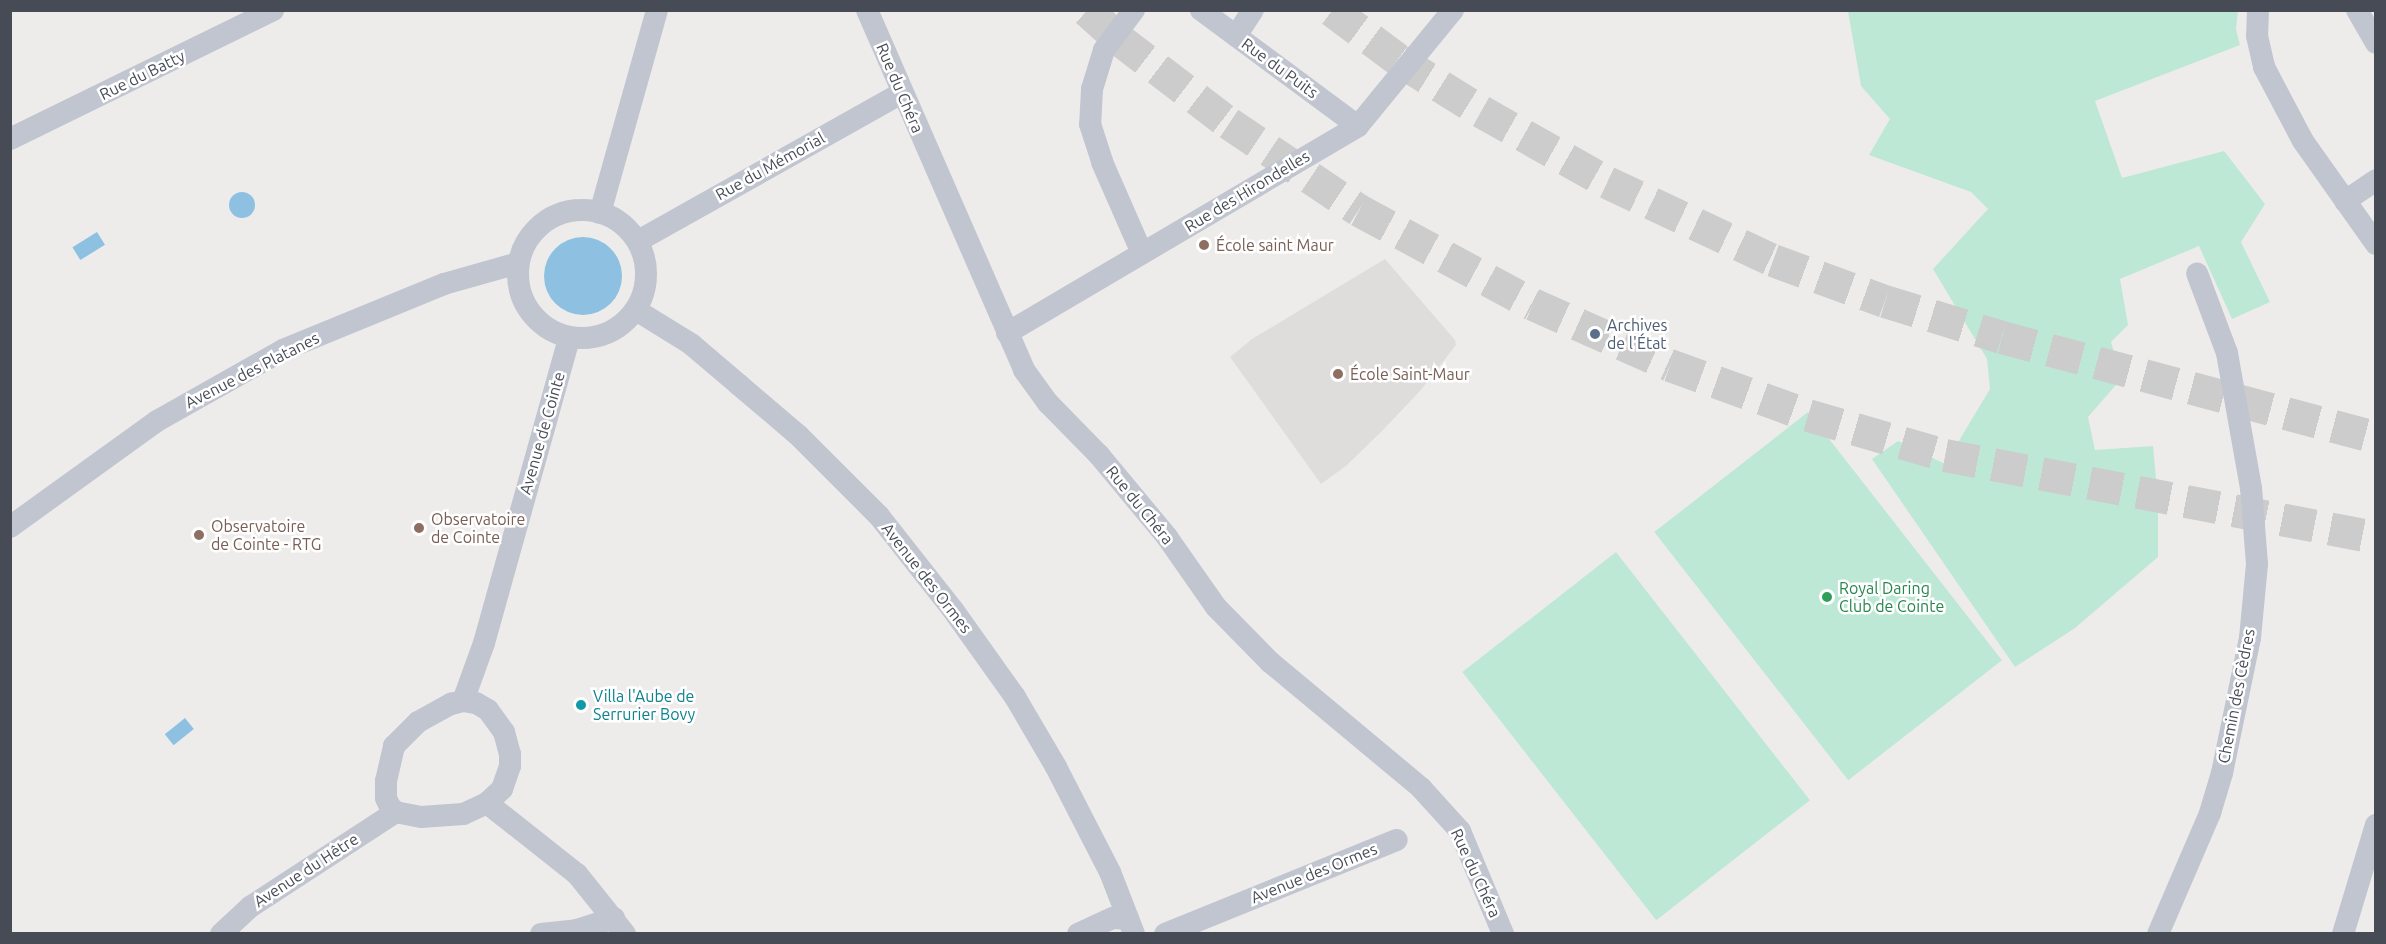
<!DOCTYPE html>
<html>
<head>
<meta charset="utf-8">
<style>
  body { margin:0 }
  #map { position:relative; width:2386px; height:944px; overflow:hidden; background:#eeeceb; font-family:Ubuntu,sans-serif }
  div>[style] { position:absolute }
  .education>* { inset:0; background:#dfdddc }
  .green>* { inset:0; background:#bde8d5; transform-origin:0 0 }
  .water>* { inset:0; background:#8ec1e1; transform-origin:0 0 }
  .round { border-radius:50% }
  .highway-tunnel>* { height:33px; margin-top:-16.5px; transform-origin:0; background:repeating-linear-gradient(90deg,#cccccd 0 33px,transparent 0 49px) }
  .street>* { height:22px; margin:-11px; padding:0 11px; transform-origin:11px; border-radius:11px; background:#c0c5cf }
  .street>.ring { margin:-11px; padding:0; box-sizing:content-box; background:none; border:22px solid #c0c5cf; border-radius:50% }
  .dots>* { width:16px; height:16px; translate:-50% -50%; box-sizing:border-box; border:3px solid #fff; border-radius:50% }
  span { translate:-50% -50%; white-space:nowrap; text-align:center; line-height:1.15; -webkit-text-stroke:5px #fff; paint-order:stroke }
  .street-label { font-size:16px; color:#464b56 }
  .education-label { font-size:16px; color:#785e54 }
  .left { translate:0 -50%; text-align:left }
  .service-label { font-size:16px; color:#4e5e75 }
  .leisure-label { font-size:16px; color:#27864d }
  .culture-label { font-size:16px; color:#0d838f }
  .frame { position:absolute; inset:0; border:12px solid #464b56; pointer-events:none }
</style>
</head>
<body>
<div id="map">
  <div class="education">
    <div style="clip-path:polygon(1385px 259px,1455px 340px,1456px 345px,1420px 391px,1382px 431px,1346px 466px,1321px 484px,1230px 357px,1252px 339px)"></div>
  </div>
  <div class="green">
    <div style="clip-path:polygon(1848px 11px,2238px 11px,2236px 29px,2240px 45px,2095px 101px,2122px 178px,2224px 151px,2265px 204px,2241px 242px,2270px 302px,2232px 319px,2199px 246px,2120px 279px,2128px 325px,2111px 342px,2122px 378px,2088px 417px,2095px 450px,2153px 446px,2158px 500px,2158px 557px,2075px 628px,2015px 667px,1872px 459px,1898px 441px,1945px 464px,1990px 389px,1987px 359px,1933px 269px,1988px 209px,1971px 192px,1869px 155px,1890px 119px,1861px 86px)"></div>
    <div style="left:1808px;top:412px;width:315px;height:195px;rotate:52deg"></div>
    <div style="left:1616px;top:552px;width:315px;height:195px;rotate:52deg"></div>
  </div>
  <div class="water">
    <div class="round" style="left:229px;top:192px;width:26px;height:26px"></div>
    <div style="left:97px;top:232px;width:15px;height:29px;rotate:58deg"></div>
    <div class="round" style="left:544px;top:237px;width:78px;height:78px"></div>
    <div style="left:185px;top:718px;width:14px;height:26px;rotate:51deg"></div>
  </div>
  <div class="highway-tunnel">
    <div style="left:1087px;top:10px;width:43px;rotate:42.2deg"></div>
    <div style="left:1119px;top:39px;width:138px;rotate:37.4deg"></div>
    <div style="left:1229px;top:123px;width:156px;rotate:33.8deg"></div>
    <div style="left:1359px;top:210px;width:198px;rotate:28.4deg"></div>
    <div style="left:1533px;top:304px;width:150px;rotate:24deg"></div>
    <div style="left:1670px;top:365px;width:147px;rotate:19.9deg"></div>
    <div style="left:1808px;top:415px;width:143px;rotate:16.3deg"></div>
    <div style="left:1945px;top:455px;width:439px;rotate:10.8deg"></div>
    <div style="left:1332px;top:10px;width:84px;rotate:36.7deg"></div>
    <div style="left:1399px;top:60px;width:97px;rotate:31.9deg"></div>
    <div style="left:1481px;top:111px;width:145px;rotate:29.4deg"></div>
    <div style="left:1607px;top:182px;width:183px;rotate:25.2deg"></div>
    <div style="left:1773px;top:260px;width:119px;rotate:20.1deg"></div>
    <div style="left:1885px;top:301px;width:122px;rotate:17.1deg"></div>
    <div style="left:2002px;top:337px;width:387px;rotate:15deg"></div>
  </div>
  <div class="street">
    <div style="left:867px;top:10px;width:393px;rotate:66.4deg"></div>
    <div style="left:1024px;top:370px;width:41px;rotate:54deg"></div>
    <div style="left:1048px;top:403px;width:73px;rotate:45.6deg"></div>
    <div style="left:1099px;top:455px;width:107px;rotate:50.3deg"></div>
    <div style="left:1167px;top:537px;width:85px;rotate:55deg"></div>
    <div style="left:1216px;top:607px;width:77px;rotate:45.5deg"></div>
    <div style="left:1270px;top:662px;width:197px;rotate:39.8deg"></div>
    <div style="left:1421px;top:788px;width:58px;rotate:47.8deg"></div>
    <div style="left:1460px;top:831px;width:112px;rotate:67.3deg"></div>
    <div style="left:1134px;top:10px;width:50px;rotate:126.9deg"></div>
    <div style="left:1104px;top:50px;width:41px;rotate:107.1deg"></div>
    <div style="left:1092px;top:89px;width:35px;rotate:93deg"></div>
    <div style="left:1090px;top:124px;width:40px;rotate:72deg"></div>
    <div style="left:1102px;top:162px;width:99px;rotate:66.3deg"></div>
    <div style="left:1201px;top:10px;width:195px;rotate:36.5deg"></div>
    <div style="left:2258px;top:10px;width:26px;rotate:92deg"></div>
    <div style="left:2257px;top:36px;width:32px;rotate:77deg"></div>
    <div style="left:2264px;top:67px;width:84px;rotate:62.2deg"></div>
    <div style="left:2303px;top:141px;width:126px;rotate:54.7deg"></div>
    <div style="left:2357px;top:10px;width:38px;rotate:60deg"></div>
    <div style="left:1236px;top:36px;width:31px;rotate:-57deg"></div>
    <div style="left:10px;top:139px;width:293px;rotate:-26.1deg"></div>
    <div style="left:2345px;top:201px;width:37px;rotate:-34deg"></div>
    <div class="ring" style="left:518px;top:210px;width:106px;height:106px"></div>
    <div style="left:600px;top:213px;width:211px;rotate:-74.3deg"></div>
    <div style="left:638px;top:241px;width:303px;rotate:-29.3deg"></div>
    <div style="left:636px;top:310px;width:65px;rotate:31.7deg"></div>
    <div style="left:691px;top:344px;width:62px;rotate:40.4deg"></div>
    <div style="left:738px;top:384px;width:80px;rotate:40.4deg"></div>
    <div style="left:799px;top:436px;width:113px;rotate:45deg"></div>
    <div style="left:879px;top:516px;width:120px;rotate:51.8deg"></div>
    <div style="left:953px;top:610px;width:107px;rotate:54.5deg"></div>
    <div style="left:1015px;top:697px;width:81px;rotate:59.6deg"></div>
    <div style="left:1056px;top:767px;width:118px;rotate:62.8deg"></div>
    <div style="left:1110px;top:872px;width:66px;rotate:68.8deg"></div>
    <div style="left:1007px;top:333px;width:407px;rotate:-30.5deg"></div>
    <div style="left:1358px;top:126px;width:150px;rotate:-50.7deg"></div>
    <div style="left:10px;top:527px;width:181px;rotate:-35.8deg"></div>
    <div style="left:157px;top:421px;width:145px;rotate:-29.4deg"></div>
    <div style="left:283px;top:350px;width:174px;rotate:-22.3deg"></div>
    <div style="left:444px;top:284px;width:77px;rotate:-15.8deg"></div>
    <div style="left:463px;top:701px;width:13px;rotate:9deg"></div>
    <div style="left:476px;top:703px;width:14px;rotate:30deg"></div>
    <div style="left:488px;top:710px;width:27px;rotate:54deg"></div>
    <div style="left:504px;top:732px;width:23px;rotate:75deg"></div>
    <div style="left:510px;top:754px;width:12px;rotate:90deg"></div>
    <div style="left:510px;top:766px;width:24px;rotate:109deg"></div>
    <div style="left:502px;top:789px;width:21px;rotate:137deg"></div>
    <div style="left:487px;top:803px;width:26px;rotate:155deg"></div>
    <div style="left:463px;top:814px;width:42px;rotate:175.9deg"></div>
    <div style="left:421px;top:817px;width:25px;rotate:-169deg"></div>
    <div style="left:396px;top:812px;width:8px;rotate:-140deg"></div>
    <div style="left:390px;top:807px;width:10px;rotate:-114deg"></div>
    <div style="left:386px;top:798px;width:17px;rotate:-90deg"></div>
    <div style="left:386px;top:781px;width:36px;rotate:-77deg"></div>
    <div style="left:394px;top:746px;width:34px;rotate:-45deg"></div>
    <div style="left:418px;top:722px;width:38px;rotate:-29deg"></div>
    <div style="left:451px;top:704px;width:12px;rotate:-14deg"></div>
    <div style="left:463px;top:701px;width:62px;rotate:-70.1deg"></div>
    <div style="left:484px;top:643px;width:317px;rotate:-74.4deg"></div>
    <div style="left:487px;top:803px;width:115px;rotate:38.3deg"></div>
    <div style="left:577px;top:874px;width:77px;rotate:51.3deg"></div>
    <div style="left:221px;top:934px;width:40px;rotate:-43deg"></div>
    <div style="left:250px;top:907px;width:174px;rotate:-33.1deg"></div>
    <div style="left:541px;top:934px;width:36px;rotate:-6deg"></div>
    <div style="left:577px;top:930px;width:39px;rotate:-18deg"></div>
    <div style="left:1078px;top:934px;width:38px;rotate:-25deg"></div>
    <div style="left:1113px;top:918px;width:15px;rotate:4deg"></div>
    <div style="left:1165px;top:934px;width:250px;rotate:-22.1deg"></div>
    <div style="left:2158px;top:934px;width:132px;rotate:-66.7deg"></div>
    <div style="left:2210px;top:813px;width:42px;rotate:-73.3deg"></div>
    <div style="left:2222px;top:773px;width:138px;rotate:-78.3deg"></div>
    <div style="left:2250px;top:638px;width:74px;rotate:-84.6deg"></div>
    <div style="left:2257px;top:564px;width:76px;rotate:-94.5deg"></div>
    <div style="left:2251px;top:488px;width:137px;rotate:-100.1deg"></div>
    <div style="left:2227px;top:353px;width:85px;rotate:-110.6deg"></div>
    <div style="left:2343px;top:934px;width:114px;rotate:-73.2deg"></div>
  </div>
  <div class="dots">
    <div style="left:1204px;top:245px;background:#8d6e63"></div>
    <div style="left:1595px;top:334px;background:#5c6f8a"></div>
    <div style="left:1338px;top:374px;background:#8d6e63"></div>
    <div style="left:419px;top:528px;background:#8d6e63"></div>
    <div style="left:199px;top:535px;background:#8d6e63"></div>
    <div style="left:1827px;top:597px;background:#2e9e5b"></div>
    <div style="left:581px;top:705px;background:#0f9aa8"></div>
  </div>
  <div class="street-label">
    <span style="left:1280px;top:68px;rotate:36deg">Rue du Puits</span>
    <span style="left:142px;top:75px;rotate:-26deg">Rue du Batty</span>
    <span style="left:900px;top:88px;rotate:67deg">Rue du Chéra</span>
    <span style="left:770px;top:166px;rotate:-29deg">Rue du Mémorial</span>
    <span style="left:1247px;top:191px;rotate:-31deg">Rue des Hirondelles</span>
    <span style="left:252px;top:370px;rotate:-27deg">Avenue des Platanes</span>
    <span style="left:542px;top:433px;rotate:-74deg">Avenue de Cointe</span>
    <span style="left:1140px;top:505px;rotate:51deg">Rue du Chéra</span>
    <span style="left:927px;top:578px;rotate:52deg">Avenue des Ormes</span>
    <span style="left:2236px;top:696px;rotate:-79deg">Chemin des Cèdres</span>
    <span style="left:306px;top:870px;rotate:-33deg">Avenue du Hêtre</span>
    <span style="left:1314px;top:873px;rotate:-22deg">Avenue des Ormes</span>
    <span style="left:1476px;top:873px;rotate:65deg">Rue du Chéra</span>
  </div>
  <div class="education-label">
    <span class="left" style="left:1216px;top:245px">École saint Maur</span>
    <span class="left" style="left:1350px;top:374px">École Saint-Maur</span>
    <span class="left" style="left:431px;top:528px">Observatoire<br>de Cointe</span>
    <span class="left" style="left:211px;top:535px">Observatoire<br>de Cointe - RTG</span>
  </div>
  <div class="service-label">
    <span class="left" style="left:1607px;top:334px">Archives<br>de l'État</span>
  </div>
  <div class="leisure-label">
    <span class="left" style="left:1839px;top:597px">Royal Daring<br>Club de Cointe</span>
  </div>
  <div class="culture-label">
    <span class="left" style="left:593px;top:705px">Villa l'Aube de<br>Serrurier Bovy</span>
  </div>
  <div class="frame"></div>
</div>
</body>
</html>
